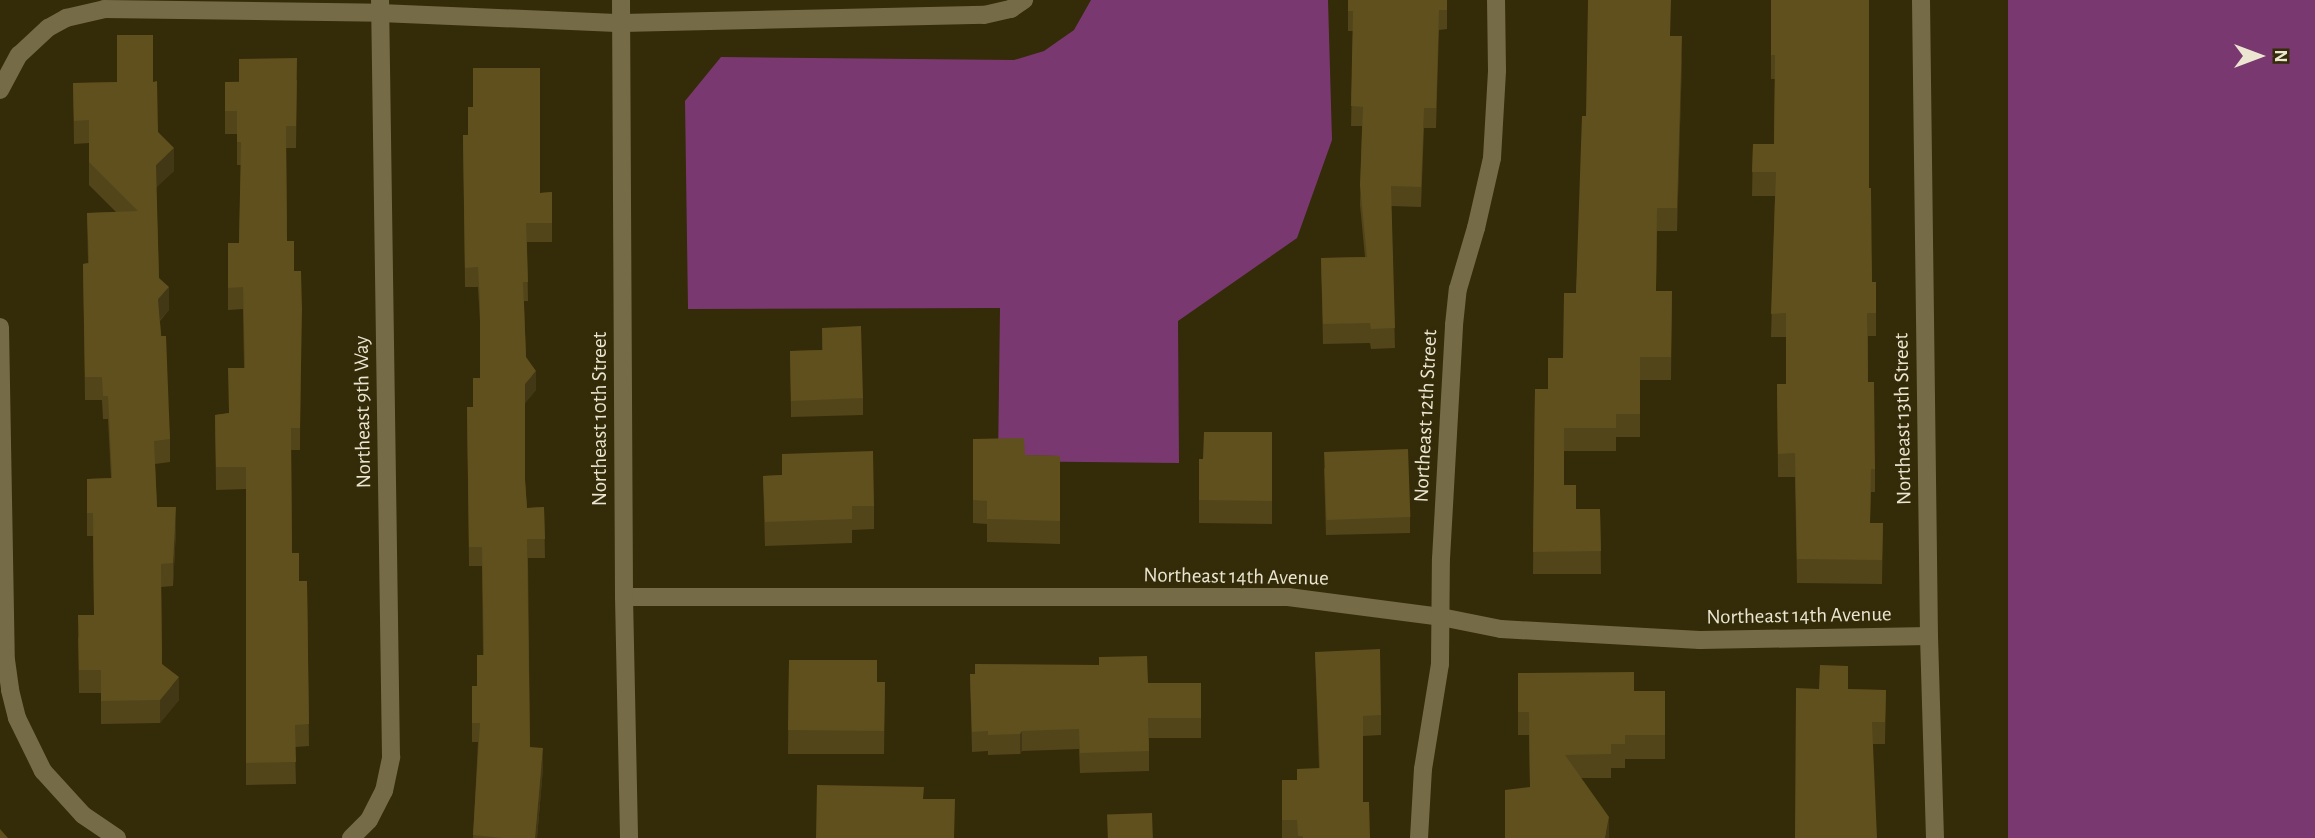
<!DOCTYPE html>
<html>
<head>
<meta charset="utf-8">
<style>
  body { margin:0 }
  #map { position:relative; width:2315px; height:838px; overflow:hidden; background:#342b08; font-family:"Alegreya Sans",sans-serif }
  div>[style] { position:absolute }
  .forest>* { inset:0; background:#7a3871; transform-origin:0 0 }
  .minor>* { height:18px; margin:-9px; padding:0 9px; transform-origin:9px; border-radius:9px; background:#766b47 }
  .tertiary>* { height:18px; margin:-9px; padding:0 9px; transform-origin:9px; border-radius:9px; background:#766b47 }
  .wall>* { inset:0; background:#52451a }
  .shaded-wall>* { inset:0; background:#423815 }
  .building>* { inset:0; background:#5f501e; transform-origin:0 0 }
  span { translate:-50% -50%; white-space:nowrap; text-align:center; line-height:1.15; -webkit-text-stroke:6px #342b08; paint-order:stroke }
  .street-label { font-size:21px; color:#ebe5d2 }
  .north { position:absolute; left:2224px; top:21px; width:70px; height:70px; -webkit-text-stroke:5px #342b08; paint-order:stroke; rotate:90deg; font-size:19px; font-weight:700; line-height:28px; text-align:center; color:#ebe5d2 }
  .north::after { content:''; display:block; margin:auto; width:24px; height:32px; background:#ebe5d2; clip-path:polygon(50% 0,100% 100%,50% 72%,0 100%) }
</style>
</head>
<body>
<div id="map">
  <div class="forest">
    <div style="clip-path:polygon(1091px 0,1328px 0,1332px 140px,1297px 238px,1178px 321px,1179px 463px,998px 461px,1000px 308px,688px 309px,685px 101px,721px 57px,1014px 60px,1044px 51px,1074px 30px)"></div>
    <div style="left:2008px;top:0;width:307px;height:838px"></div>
  </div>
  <div class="minor">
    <div style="left:1921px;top:0;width:636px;rotate:89.28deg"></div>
    <div style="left:1929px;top:636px;width:202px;rotate:88.3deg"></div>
    <div style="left:0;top:90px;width:40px;rotate:-62deg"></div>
    <div style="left:19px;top:55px;width:40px;rotate:-43deg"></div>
    <div style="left:48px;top:28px;width:21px;rotate:-29deg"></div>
    <div style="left:66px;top:18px;width:39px;rotate:-13deg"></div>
    <div style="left:104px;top:9px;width:276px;rotate:0.8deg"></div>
    <div style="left:380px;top:13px;width:242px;rotate:2.4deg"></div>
    <div style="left:622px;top:23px;width:362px;rotate:-1.3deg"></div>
    <div style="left:984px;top:15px;width:28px;rotate:-13deg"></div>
    <div style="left:1011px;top:9px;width:16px;rotate:-35deg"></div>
    <div style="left:0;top:327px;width:333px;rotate:89deg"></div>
    <div style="left:6px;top:660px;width:30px;rotate:82deg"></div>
    <div style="left:10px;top:690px;width:29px;rotate:76deg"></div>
    <div style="left:17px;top:718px;width:59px;rotate:63.9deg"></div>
    <div style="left:43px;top:771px;width:59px;rotate:47.7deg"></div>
    <div style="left:83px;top:815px;width:41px;rotate:34.1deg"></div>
    <div style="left:624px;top:597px;width:664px"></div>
    <div style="left:1288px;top:597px;width:154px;rotate:7.4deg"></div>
    <div style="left:1441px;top:617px;width:61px;rotate:11.3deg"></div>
    <div style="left:1501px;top:629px;width:199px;rotate:3.2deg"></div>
    <div style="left:1700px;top:640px;width:229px;rotate:-1deg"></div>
    <div style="left:351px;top:838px;width:25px;rotate:-45deg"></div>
    <div style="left:369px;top:820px;width:33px;rotate:-63deg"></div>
    <div style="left:384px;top:791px;width:35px;rotate:-78deg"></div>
    <div style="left:391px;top:757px;width:757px;rotate:-90.83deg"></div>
    <div style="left:1419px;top:838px;width:69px;rotate:-86.7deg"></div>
    <div style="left:1423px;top:769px;width:106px;rotate:-80.8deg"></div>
    <div style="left:1440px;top:664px;width:105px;rotate:-89.5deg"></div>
    <div style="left:1441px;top:559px;width:234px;rotate:-86.8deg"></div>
    <div style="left:1454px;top:325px;width:36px;rotate:-84deg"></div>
    <div style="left:1458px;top:289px;width:64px;rotate:-73.6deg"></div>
    <div style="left:1476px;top:228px;width:72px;rotate:-77.1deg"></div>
    <div style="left:1492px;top:158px;width:88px;rotate:-86.7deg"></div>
    <div style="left:1497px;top:70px;width:70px;rotate:-90.8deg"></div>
  </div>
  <div class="tertiary">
    <div style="left:621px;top:0;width:597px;rotate:89.71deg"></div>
    <div style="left:624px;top:597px;width:241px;rotate:88.8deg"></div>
  </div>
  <div class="wall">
    <div style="clip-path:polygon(1348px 0,1447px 0,1447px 29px,1439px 30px,1436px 128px,1424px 128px,1421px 207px,1391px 206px,1395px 348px,1371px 349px,1370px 343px,1323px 344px,1321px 258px,1365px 257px,1360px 205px,1362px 126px,1351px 126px,1353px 31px,1348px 31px)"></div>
    <div style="clip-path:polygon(1771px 0,1869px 188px,1872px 282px,1876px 282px,1876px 336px,1868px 336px,1868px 382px,1875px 469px,1875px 492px,1871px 492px,1870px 523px,1883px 523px,1882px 584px,1797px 583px,1795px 477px,1778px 477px,1777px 384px,1786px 384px,1786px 337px,1771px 337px,1775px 196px,1752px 196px,1753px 144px,1774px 144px,1775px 79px,1771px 79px)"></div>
    <div style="clip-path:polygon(1670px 36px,1682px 59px,1677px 231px,1657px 231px,1656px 291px,1672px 291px,1671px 380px,1640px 380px,1640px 437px,1616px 437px,1616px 451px,1564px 451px,1564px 485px,1576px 509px,1600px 509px,1601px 574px,1533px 574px,1535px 389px,1548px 389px,1563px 358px,1576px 293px,1586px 116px)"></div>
    <div style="clip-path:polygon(297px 80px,296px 148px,286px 148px,287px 241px,294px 271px,301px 271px,300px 450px,291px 450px,292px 553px,299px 581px,307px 581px,309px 746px,295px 747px,296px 784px,246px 785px,246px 489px,216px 490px,215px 415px,229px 413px,244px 368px,243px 309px,228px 310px,228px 243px,239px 243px,241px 165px,237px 165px,237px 134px,225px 134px,225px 82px)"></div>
    <div style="clip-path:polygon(153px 82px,158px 132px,174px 171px,156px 187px,159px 278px,169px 310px,160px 321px,170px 439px,170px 462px,155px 464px,157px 507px,176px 530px,173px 586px,161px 587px,162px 664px,179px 700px,160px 723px,101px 724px,101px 693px,79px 693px,78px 638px,94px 615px,93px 536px,87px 536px,87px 479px,111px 478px,108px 419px,103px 419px,102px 400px,85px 400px,83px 264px,88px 263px,87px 213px,116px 212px,89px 185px,89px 143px,74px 144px,73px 83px)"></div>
    <div style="clip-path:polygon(463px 135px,540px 193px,552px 192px,552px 242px,527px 242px,528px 301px,524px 301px,526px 357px,536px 390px,525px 403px,525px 481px,527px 508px,544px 507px,545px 558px,528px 558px,530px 747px,543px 768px,537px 838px,473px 838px,478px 742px,472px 742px,472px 686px,477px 686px,483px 655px,482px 566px,469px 566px,467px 407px,473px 407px,480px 378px,480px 322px,478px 287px,465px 287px)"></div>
    <div style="clip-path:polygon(822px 328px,863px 398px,863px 415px,791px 417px,790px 351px,822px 350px)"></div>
    <div style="clip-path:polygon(1272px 432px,1272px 524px,1199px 523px,1199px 459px,1203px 459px)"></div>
    <div style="clip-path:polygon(973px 439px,1025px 455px,1060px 456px,1060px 544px,987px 542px,987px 524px,973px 523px)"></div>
    <div style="clip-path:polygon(782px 454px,874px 506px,874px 529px,852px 530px,852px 543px,765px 546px,763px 476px,782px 475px)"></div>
    <div style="clip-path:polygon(1324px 468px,1410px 517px,1410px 533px,1326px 535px)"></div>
    <div style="clip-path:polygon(1315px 652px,1381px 715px,1381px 735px,1363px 736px,1363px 802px,1370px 838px,1282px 838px,1282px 780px,1297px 780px,1319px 768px)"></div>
    <div style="clip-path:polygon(789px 660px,877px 682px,885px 682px,884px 754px,788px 754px)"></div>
    <div style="clip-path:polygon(1518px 673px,1634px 691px,1665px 691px,1665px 759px,1625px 759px,1625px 768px,1611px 768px,1611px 778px,1581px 778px,1609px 838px,1530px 787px,1529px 735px,1518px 735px)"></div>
    <div style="clip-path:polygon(970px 674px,1148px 683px,1201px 683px,1201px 738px,1149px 738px,1149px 771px,1080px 773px,1079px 749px,1022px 751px,1020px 754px,988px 755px,988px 751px,972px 752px)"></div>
    <div style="clip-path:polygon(1819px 689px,1886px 690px,1885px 744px,1873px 744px)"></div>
  </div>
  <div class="shaded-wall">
    <div style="clip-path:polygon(1682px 36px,1682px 59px,1677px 231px,1677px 208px)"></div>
    <div style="clip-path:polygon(174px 148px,174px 171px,156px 188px,156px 165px)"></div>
    <div style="clip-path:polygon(169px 287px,169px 310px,158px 322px,158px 299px)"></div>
    <div style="clip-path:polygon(536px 371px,536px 390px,525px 403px,525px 384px)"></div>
    <div style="clip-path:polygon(176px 507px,176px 530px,173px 586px,173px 563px)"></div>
    <div style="clip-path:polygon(179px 677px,179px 700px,160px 723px,160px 700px)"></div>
    <div style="clip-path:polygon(1022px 731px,1022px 751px,1020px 754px,1020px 734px)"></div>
    <div style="clip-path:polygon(543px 748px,543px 768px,537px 838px,535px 838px)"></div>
    <div style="clip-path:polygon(1609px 817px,1609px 838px,1605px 838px)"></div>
  </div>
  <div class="building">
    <div style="clip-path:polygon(1348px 0,1447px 0,1447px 10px,1439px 10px,1436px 108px,1424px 108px,1421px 187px,1391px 186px,1395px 328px,1371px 329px,1370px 323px,1323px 324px,1321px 258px,1367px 257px,1360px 185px,1363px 107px,1351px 106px,1353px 11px,1348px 11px)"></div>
    <div style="clip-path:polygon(1588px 0,1671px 0,1670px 36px,1682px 36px,1677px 208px,1657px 208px,1656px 291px,1672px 291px,1671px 357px,1640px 357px,1640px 414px,1616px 414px,1616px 428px,1564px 428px,1564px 485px,1576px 485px,1576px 509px,1600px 509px,1601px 551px,1533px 552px,1535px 389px,1548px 389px,1548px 358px,1563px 358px,1564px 293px,1576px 293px,1582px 116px,1586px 116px)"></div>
    <div style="clip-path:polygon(1771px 0,1869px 0,1869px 188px,1871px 188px,1872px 282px,1876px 282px,1876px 313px,1867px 313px,1868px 382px,1874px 382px,1875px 469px,1871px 469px,1870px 523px,1883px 523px,1882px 560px,1797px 559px,1795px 453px,1778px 454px,1777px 384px,1786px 384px,1786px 313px,1771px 314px,1776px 172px,1752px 172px,1753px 144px,1774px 144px,1775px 55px,1771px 55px)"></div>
    <div style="clip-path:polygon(117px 35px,153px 35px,153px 82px,157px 81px,158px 132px,174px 148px,156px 165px,159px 278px,169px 287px,158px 299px,161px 336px,166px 336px,170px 439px,154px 441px,157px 507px,176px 507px,173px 563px,161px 564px,162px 664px,179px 677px,160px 700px,101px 701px,101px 670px,79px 670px,78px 615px,94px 615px,93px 513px,87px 513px,87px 479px,112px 478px,108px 396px,103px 396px,102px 377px,85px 377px,83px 264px,89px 263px,87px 213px,138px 211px,89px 162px,89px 120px,74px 121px,73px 83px,117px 82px)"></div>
    <div style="clip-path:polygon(297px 58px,296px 126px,286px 126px,287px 241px,294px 241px,294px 271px,301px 271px,302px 309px,300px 428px,291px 428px,292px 553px,299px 553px,299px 581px,307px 581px,309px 724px,295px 725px,296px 762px,246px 763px,246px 467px,216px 467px,215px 415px,229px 413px,228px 368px,245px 368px,243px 287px,228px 288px,228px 243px,239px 243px,241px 142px,237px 142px,237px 111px,225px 111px,225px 82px,239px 82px,239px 59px)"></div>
    <div style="clip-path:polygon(473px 68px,540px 68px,540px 193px,552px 192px,552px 223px,526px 223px,528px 282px,523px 282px,526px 357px,536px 371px,525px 384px,525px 479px,527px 508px,544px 507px,545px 539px,527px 539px,530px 747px,543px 748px,535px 838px,503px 838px,473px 835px,480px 723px,472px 723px,472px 686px,477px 686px,477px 655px,484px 655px,482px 547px,469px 547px,467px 407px,473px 407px,473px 378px,480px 378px,480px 303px,478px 267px,465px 268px,463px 135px,468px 135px,468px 107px,473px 107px)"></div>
    <div style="clip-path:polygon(861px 326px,863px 398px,791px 401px,790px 351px,823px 350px,822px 328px)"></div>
    <div style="clip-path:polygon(1204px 432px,1272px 432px,1272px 501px,1199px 500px,1199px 459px,1203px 459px)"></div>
    <div style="clip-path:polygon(1024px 438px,1025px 455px,1060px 456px,1060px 521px,987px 519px,987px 501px,973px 500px,973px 439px)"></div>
    <div style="left:1408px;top:449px;width:68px;height:84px;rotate:88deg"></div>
    <div style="clip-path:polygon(873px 451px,874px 506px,852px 506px,852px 519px,765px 522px,763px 476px,782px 475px,782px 454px)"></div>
    <div style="clip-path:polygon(1380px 649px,1381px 715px,1363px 716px,1363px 802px,1369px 802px,1370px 838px,1303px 838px,1303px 836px,1298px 836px,1297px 820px,1282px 820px,1282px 780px,1297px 780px,1297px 769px,1320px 768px,1315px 652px)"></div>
    <div style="clip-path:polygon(1147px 656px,1148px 683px,1201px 683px,1201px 718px,1148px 718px,1149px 751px,1080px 753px,1079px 729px,1022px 731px,1020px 734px,988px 735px,988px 731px,972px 732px,970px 674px,975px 674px,975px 664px,1099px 665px,1099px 657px)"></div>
    <div style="clip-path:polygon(789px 660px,877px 660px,877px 682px,885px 682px,884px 731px,788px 730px)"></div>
    <div style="clip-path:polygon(1820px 665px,1848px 666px,1848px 689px,1886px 690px,1885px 722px,1872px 722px,1877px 838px,1795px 838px,1796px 688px,1819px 689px)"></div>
    <div style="clip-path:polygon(1634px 672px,1634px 691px,1665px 691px,1665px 735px,1625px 735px,1625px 744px,1611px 744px,1611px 754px,1565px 755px,1609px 817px,1605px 838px,1505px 838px,1505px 790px,1530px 787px,1529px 712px,1518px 712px,1518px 673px)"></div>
    <div style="clip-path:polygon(817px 785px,924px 787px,923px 799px,955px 799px,954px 838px,816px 838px)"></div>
    <div style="left:1152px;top:813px;width:25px;height:45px;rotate:88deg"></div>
    <div style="clip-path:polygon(0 829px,8px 838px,0 838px)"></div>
  </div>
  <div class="street-label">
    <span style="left:363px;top:412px;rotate:-91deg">Northeast 9th Way</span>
    <span style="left:1426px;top:416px;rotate:-87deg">Northeast 12th Street</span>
    <span style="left:600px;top:419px;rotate:-90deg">Northeast 10th Street</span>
    <span style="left:1903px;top:419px;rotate:-91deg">Northeast 13th Street</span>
    <span style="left:1236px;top:577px;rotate:1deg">Northeast 14th Avenue</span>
    <span style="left:1799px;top:616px;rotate:-1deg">Northeast 14th Avenue</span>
  </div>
  <div class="north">N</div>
</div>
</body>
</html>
